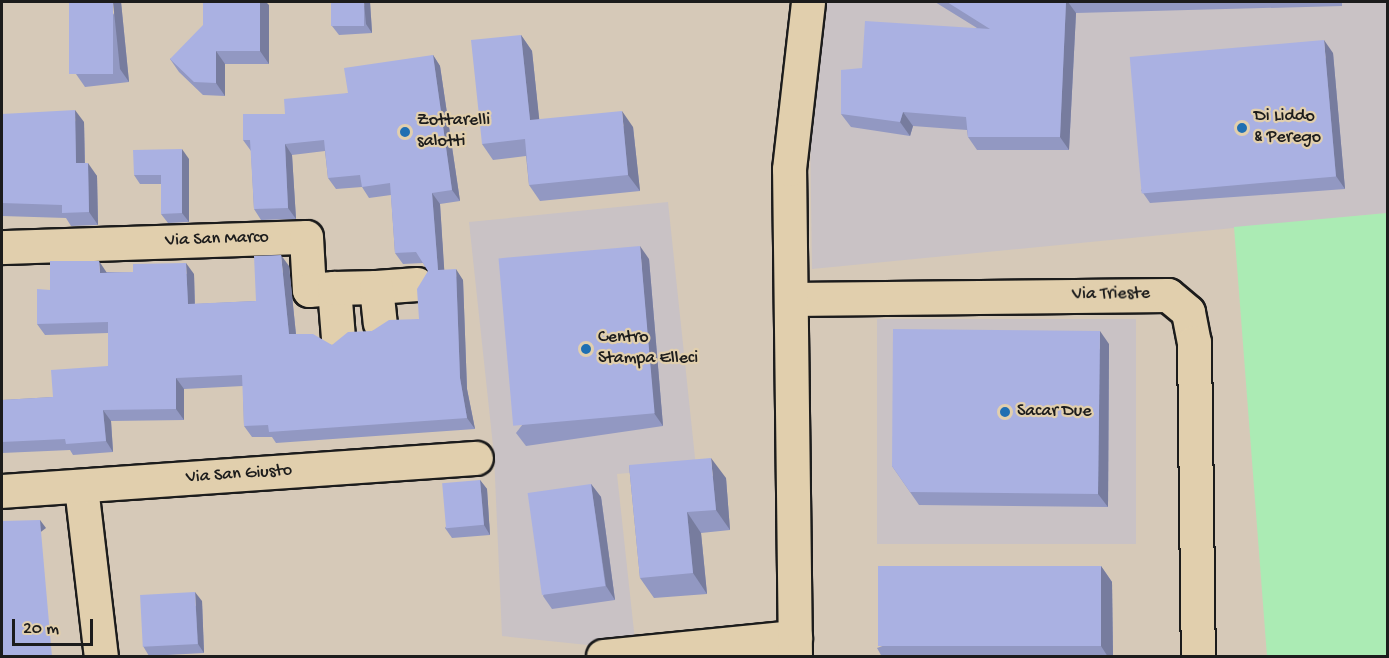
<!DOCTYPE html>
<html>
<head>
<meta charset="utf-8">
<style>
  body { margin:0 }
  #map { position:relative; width:1389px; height:658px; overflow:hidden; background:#d6c9b8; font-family:"Gochi Hand",sans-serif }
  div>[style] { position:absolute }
  .built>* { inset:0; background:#c9c2c5; transform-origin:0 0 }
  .green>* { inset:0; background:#abebb4 }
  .roads { filter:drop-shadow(2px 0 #1c1c1c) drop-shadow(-2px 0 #1c1c1c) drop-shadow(0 2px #1c1c1c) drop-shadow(0 -2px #1c1c1c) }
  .minor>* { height:33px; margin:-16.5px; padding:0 16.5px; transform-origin:16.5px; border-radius:16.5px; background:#e1cfad }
  .wall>* { inset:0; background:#9298c2 }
  .shaded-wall>* { inset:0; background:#777c9e; transform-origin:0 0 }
  .building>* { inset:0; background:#aab1e2; transform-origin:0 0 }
  .dots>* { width:16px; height:16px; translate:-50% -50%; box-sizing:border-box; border:3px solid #e1cfad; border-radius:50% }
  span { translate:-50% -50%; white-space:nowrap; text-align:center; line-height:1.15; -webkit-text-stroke:4.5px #e1cfad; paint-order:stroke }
  .poi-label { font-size:18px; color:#1c1c1c }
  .left { translate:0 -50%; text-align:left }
  .street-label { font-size:18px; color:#1c1c1c }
  .frame { position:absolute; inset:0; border:3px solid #1c1c1c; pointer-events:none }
  .scale { position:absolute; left:12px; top:619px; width:81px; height:27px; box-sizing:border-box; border:3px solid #1c1c1c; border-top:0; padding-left:8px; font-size:18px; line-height:21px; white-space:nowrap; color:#1c1c1c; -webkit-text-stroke:4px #e1cfad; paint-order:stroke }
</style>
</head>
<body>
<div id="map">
  <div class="built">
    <div style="clip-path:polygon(821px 2px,1387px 2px,1387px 213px,812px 269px,810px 129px)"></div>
    <div style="clip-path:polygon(668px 202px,696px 467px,617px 474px,636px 650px,502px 636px,494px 455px,469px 222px)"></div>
    <div style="left:877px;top:319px;width:259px;height:225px"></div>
  </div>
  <div class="green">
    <div style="clip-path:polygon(1387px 213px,1387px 656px,1267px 656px,1234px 227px)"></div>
  </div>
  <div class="roads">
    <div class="minor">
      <div style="left:2px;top:247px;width:304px;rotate:-1.9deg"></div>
      <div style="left:306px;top:237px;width:53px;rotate:86.8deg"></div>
      <div style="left:309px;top:290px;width:25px;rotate:-5deg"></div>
      <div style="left:334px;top:288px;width:50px;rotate:85.4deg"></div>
      <div style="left:376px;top:287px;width:41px;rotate:-4.2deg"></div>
      <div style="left:334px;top:288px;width:42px;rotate:-1.4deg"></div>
      <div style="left:376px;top:287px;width:36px;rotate:84deg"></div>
      <div style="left:791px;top:299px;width:377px;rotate:-0.6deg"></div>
      <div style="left:1168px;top:295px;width:26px;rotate:40deg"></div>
      <div style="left:1188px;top:312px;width:31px;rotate:79deg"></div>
      <div style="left:1194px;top:342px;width:314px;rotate:89.3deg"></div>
      <div style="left:81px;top:487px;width:170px;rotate:83.3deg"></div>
      <div style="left:2px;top:491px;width:475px;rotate:-4deg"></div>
      <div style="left:603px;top:656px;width:193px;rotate:-5.7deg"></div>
      <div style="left:795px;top:656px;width:487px;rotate:-90.7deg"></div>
      <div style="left:789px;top:169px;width:168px;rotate:-83.5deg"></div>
    </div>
  </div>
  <div class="wall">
    <div style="clip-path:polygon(121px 2px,129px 82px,85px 87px,76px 74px)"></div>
    <div style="clip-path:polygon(370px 2px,372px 33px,339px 35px,332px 26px)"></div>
    <div style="clip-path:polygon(935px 2px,1342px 2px,1342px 6px,1076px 13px,1069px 150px,977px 150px,968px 137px,967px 130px,913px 126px,910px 136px,851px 127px,841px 114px,862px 68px,977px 28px)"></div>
    <div style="clip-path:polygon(269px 5px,269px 64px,225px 64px,225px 96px,203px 95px,179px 72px,170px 59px)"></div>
    <div style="clip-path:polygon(521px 35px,532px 51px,539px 119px,633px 127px,640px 191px,540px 201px,529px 185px,526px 156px,493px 160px,482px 144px)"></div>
    <div style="clip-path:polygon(1333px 53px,1345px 189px,1150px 203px,1141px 190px)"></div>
    <div style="clip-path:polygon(433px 55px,440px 66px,460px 201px,440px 204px,444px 270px,463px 280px,467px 389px,475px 429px,276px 443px,272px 437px,252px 437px,244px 426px,243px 386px,184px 389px,184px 420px,111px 421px,113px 452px,73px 455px,70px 450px,2px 453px,2px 400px,53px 397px,108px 366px,108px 333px,45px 335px,37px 324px,50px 290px,107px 272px,194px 274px,195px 304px,256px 301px,289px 266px,296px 334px,332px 345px,372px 331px,419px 319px,428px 271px,423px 263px,403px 264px,395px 253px,391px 195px,369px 198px,362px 187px,336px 189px,328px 178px,325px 151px,292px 155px,296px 219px,261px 220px,254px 209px,251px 151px,243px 140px,285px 114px,348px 93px)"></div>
    <div style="clip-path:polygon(2px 114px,84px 122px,85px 163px,97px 176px,98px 225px,71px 226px,66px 218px,2px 216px)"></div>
    <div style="clip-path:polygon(189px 159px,189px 222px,168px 223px,161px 214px,161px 184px,140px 184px,134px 175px)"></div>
    <div style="clip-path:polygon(649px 259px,663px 426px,526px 446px,516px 433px)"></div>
    <div style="clip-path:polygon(1109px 344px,1108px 507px,919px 505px,892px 466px)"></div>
    <div style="clip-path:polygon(629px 465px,726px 478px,730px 530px,701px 533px,707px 594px,654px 598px,640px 578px)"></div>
    <div style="clip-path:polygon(480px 480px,487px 489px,490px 535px,452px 538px,445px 528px)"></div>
    <div style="clip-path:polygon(591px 484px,601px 497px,615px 600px,552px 609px,543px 596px)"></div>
    <div style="clip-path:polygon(1101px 566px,1112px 582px,1113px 657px,882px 657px,877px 648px)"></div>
    <div style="clip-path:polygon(202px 601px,204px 653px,149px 656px,143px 646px)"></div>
  </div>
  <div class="shaded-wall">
    <div style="clip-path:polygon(113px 2px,121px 2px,129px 82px,120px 69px)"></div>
    <div style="clip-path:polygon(260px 2px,266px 2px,269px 5px,269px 64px,260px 51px)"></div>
    <div style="clip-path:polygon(364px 2px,370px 2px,372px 33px,366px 24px)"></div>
    <div style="clip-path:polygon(1066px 2px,1068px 2px,1076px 13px,1069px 150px,1060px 137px)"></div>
    <div style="clip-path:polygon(521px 35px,532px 51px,541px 136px,530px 120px)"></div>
    <div style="clip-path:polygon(1324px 40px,1333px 53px,1345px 189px,1336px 176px)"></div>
    <div style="clip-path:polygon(216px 51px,225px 64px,225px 96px,216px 83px)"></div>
    <div style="clip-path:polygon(433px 55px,440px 66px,460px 201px,452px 190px)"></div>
    <div style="clip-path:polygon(75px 110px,84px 122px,85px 176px,76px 163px)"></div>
    <div style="clip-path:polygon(622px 111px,633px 127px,640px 191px,628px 175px)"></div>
    <div style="clip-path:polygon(903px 112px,913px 126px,910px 136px,900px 122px)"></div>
    <div style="clip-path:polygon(285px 144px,292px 155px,296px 219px,288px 208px)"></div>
    <div style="clip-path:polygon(182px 149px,189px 159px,189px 222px,182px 213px)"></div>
    <div style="clip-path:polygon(88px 163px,97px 176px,98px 225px,89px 212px)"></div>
    <div style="clip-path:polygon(432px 193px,440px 204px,445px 281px,438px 270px)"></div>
    <div style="clip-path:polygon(640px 246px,649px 259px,663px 426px,654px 413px)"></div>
    <div style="clip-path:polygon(281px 255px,289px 266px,297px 345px,289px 334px)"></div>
    <div style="clip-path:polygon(99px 261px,107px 273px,100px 273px)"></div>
    <div style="clip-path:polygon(186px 263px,194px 274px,195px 315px,188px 304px)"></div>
    <div style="clip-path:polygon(456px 269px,463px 280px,467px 389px,475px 429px,467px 418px,460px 378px)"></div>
    <div style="clip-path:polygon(1100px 331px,1109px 344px,1108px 507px,1098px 494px)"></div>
    <div style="clip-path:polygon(176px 378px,184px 389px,184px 420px,176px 409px)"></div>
    <div style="clip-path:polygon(103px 410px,111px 421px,113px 452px,106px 441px)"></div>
    <div style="clip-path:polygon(711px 458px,726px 478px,730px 530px,716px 510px)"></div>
    <div style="clip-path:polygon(480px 480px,487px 489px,490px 535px,484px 525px)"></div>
    <div style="clip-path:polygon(591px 484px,601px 497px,615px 600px,606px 586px)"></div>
    <div style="clip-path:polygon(687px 512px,701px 533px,707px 594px,693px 573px)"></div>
    <div style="left:40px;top:520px;width:10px;height:138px;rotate:53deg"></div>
    <div style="clip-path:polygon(1101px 566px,1112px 582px,1113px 657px,1108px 657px,1101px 646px)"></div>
    <div style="clip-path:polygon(195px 592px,202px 601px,204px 653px,198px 644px)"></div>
  </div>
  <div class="building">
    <div style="left:69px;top:2px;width:44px;height:72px"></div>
    <div style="clip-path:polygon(203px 2px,260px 2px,260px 51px,216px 51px,216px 83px,194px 82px,170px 59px,203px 25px)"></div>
    <div style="left:331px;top:2px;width:33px;height:24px"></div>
    <div style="clip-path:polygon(947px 2px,1066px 2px,1060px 137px,968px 137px,966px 117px,903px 112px,900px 122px,841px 114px,841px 70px,862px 68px,865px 21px,990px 29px)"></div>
    <div style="clip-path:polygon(521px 35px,530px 120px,622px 111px,628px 175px,529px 185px,525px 139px,482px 144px,471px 40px)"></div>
    <div style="left:1324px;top:40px;width:137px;height:195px;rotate:85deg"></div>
    <div style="clip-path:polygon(433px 55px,452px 190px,432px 193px,438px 270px,456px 269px,460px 378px,467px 418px,269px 432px,268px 425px,244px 426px,242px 375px,176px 378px,176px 409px,103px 410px,106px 441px,66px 444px,65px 439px,2px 442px,2px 400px,53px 397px,51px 370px,108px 366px,108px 322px,37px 324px,37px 289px,50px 290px,50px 261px,99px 261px,100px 273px,133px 272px,133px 264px,186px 263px,188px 304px,256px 301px,254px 256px,281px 255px,289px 334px,313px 334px,332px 345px,348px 332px,372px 331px,389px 320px,419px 319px,417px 289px,428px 271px,416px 252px,395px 253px,390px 183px,362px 187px,360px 175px,328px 178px,324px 140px,285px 144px,288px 208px,254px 209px,250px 140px,243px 140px,243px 114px,285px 114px,284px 99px,348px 93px,344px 68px)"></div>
    <div style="clip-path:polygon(75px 110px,76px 163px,88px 163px,89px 212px,62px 213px,62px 205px,2px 203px,2px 114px)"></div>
    <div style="clip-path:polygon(182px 149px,182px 213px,161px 214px,161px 175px,134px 175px,133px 150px)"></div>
    <div style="left:640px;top:246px;width:168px;height:142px;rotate:85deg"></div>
    <div style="clip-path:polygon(893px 329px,1100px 331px,1098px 494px,910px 492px,892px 466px)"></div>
    <div style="clip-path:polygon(711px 458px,716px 510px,687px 512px,693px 573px,640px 578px,629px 465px)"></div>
    <div style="left:480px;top:480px;width:45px;height:38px;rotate:85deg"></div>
    <div style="left:591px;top:484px;width:103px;height:64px;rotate:82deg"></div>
    <div style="clip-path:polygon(40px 520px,52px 657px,2px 657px,2px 521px)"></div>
    <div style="left:1101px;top:566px;width:80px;height:223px;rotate:90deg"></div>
    <div style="left:195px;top:592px;width:52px;height:55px;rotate:87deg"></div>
    <div style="clip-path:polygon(733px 655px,733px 657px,715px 657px)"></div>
  </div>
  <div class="dots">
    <div style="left:1242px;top:128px;background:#1f6fb2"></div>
    <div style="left:405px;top:132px;background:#1f6fb2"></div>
    <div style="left:586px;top:349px;background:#1f6fb2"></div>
    <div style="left:1005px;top:412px;background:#1f6fb2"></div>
  </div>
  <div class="poi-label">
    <span class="left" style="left:1254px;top:128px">Di Liddo<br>&amp; Perego</span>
    <span class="left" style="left:417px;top:132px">Zottarelli<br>salotti</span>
    <span class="left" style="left:598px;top:349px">Centro<br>Stampa Elleci</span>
    <span class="left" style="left:1017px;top:412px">Sacar Due</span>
  </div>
  <div class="street-label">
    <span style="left:217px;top:240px;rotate:-2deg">Via San Marco</span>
    <span style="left:1111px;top:295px;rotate:-1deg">Via Trieste</span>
    <span style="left:239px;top:475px;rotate:-4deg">Via San Giusto</span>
  </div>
  <div class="frame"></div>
  <div class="scale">20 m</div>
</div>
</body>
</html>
